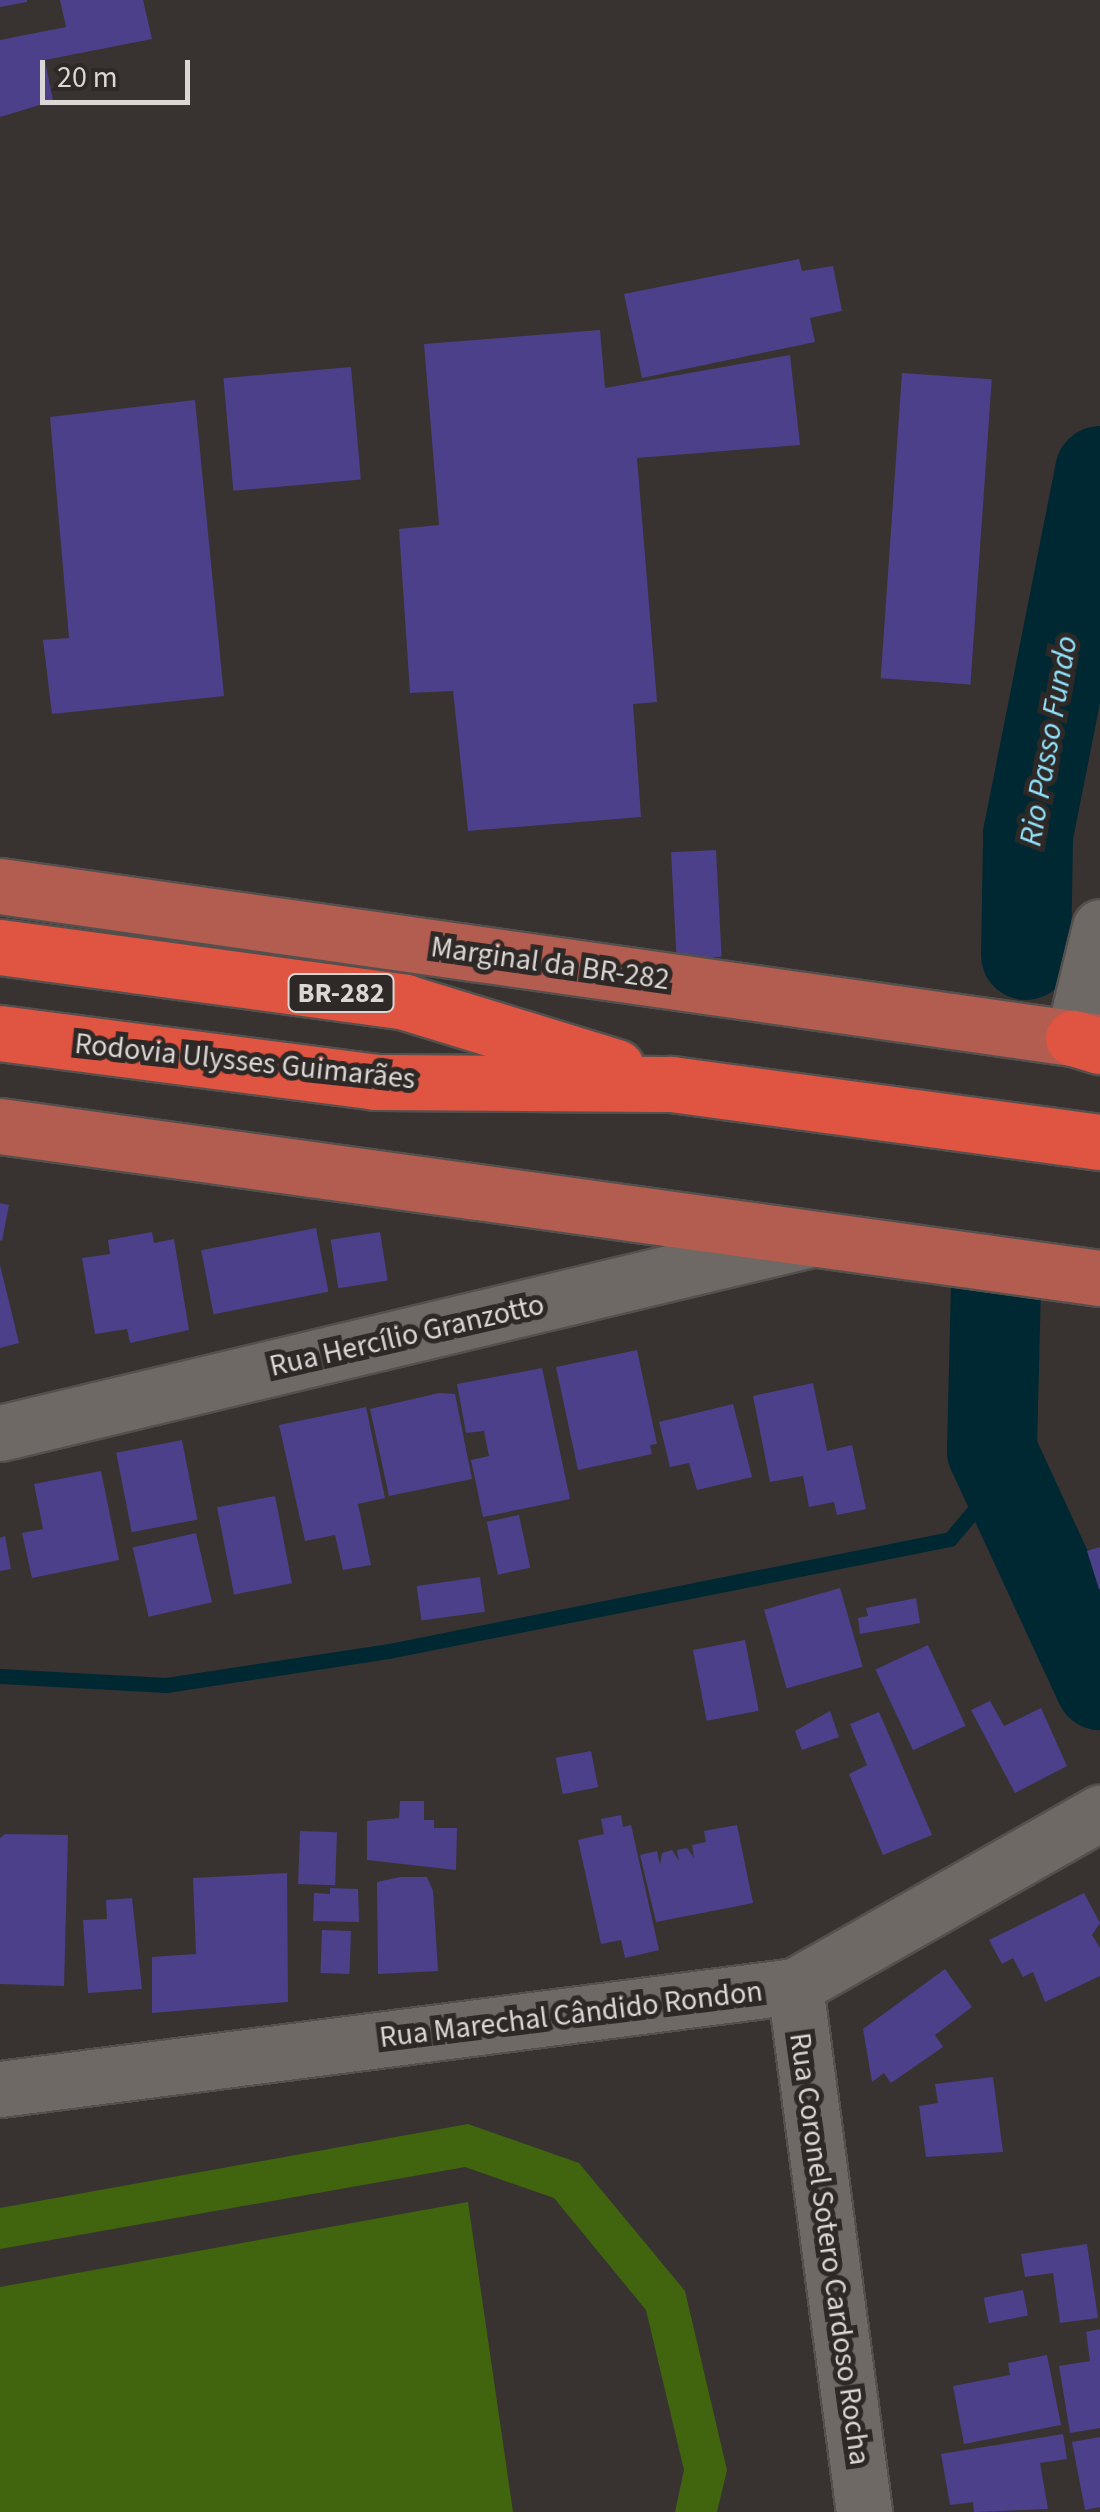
<!DOCTYPE html>
<html>
<head>
<meta charset="utf-8">
<style>
  body { margin:0 }
  #map { position:relative; width:1100px; height:2512px; overflow:hidden; background:#383331; font-family:"Source Sans 3",sans-serif }
  div>[style] { position:absolute }
  .green>* { inset:0; background:#41640e }
  .stream>* { height:15px; margin:-7.5px; padding:0 7.5px; transform-origin:7.5px; border-radius:7.5px; background:#002833 }
  .river>* { height:90px; margin:-45px; padding:0 45px; transform-origin:45px; border-radius:45px; background:#002833 }
  .building>* { inset:0; background:#4b4089; transform-origin:0 0 }
  .roads { filter:drop-shadow(2px 0 #54504e) drop-shadow(-2px 0 #54504e) drop-shadow(0 2px #54504e) drop-shadow(0 -2px #54504e) }
  .street>* { height:55px; margin:-27.5px; padding:0 27.5px; transform-origin:27.5px; border-radius:27.5px; background:#6f6966 }
  .secondary>* { height:55px; margin:-27.5px; padding:0 27.5px; transform-origin:27.5px; border-radius:27.5px; background:#6f6966 }
  .primary>* { height:55px; margin:-27.5px; padding:0 27.5px; transform-origin:27.5px; border-radius:27.5px; background:#b35c50 }
  .highway>* { height:55px; margin:-27.5px; padding:0 27.5px; transform-origin:27.5px; border-radius:27.5px; background:#e05442 }
  span { translate:-50% -50%; white-space:nowrap; text-align:center; line-height:1.15; -webkit-text-stroke:10px #2e2927; paint-order:stroke }
  .shield-label span { padding:2px 8px; background:#2e2927; border:2px solid; border-radius:8px; -webkit-text-stroke-width:0 }
  .shield-label { font-size:28px; color:#dad7d5; font-weight:700 }
  .street-label { font-size:30px; color:#dad7d5 }
  .water-label { font-size:32px; color:#8fe3fc; font-style:italic }
  .scale { position:absolute; left:40px; top:60px; width:150px; height:45px; box-sizing:border-box; border:5px solid #dad7d5; border-top:0; padding-left:12px; font-size:30px; line-height:35px; white-space:nowrap; color:#dad7d5; -webkit-text-stroke:8px #2e2927; paint-order:stroke }
</style>
</head>
<body>
<div id="map">
  <div class="green">
    <div style="clip-path:polygon(468px 2124px,579px 2163px,685px 2291px,727px 2470px,717px 2512px,675px 2512px,684px 2470px,646px 2310px,554px 2198px,465px 2167px,0 2249px,0 2208px)"></div>
    <div style="clip-path:polygon(468px 2202px,513px 2512px,0 2512px,0 2287px)"></div>
  </div>
  <div class="stream">
    <div style="left:0;top:1676px;width:166px;rotate:3.1deg"></div>
    <div style="left:166px;top:1685px;width:226px;rotate:-8.7deg"></div>
    <div style="left:389px;top:1651px;width:572px;rotate:-11.29deg"></div>
    <div style="left:950px;top:1539px;width:42px;rotate:-49.8deg"></div>
    <div style="left:977px;top:1507px;width:58px;rotate:-75deg"></div>
  </div>
  <div class="river">
    <div style="left:1026px;top:955px;width:120px;rotate:-89deg"></div>
    <div style="left:1028px;top:835px;width:371px;rotate:-78.8deg"></div>
    <div style="left:996px;top:1285px;width:166px;rotate:91.4deg"></div>
    <div style="left:992px;top:1451px;width:258px;rotate:65.2deg"></div>
  </div>
  <div class="building">
    <div style="clip-path:polygon(0 0,27px 0,27px 2px,0 7px)"></div>
    <div style="clip-path:polygon(60px 0,143px 0,152px 39px,45px 60px,53px 101px,0 117px,0 40px,66px 27px)"></div>
    <div style="clip-path:polygon(799px 259px,802px 271px,833px 266px,842px 311px,810px 318px,815px 342px,642px 378px,624px 294px)"></div>
    <div style="clip-path:polygon(600px 330px,605px 388px,790px 355px,800px 445px,637px 458px,657px 702px,633px 704px,641px 817px,468px 831px,453px 691px,410px 693px,399px 529px,439px 525px,424px 344px)"></div>
    <div style="left:351px;top:367px;width:113px;height:128px;rotate:85deg"></div>
    <div style="left:902px;top:373px;width:90px;height:306px;rotate:4deg"></div>
    <div style="clip-path:polygon(195px 400px,224px 696px,52px 714px,43px 640px,69px 638px,50px 417px)"></div>
    <div style="left:716px;top:850px;width:107px;height:45px;rotate:87deg"></div>
    <div style="clip-path:polygon(0 1203px,9px 1205px,2px 1241px,0 1240px)"></div>
    <div style="left:316px;top:1228px;width:65px;height:117px;rotate:79deg"></div>
    <div style="clip-path:polygon(152px 1232px,154px 1243px,174px 1239px,189px 1330px,130px 1343px,127px 1329px,95px 1334px,82px 1258px,110px 1254px,108px 1240px)"></div>
    <div style="left:380px;top:1232px;width:49px;height:50px;rotate:81deg"></div>
    <div style="clip-path:polygon(0 1265px,19px 1343px,0 1348px)"></div>
    <div style="clip-path:polygon(637px 1350px,657px 1444px,650px 1445px,652px 1454px,578px 1470px,556px 1367px)"></div>
    <div style="clip-path:polygon(542px 1368px,570px 1499px,483px 1517px,471px 1460px,489px 1456px,484px 1431px,466px 1433px,457px 1384px)"></div>
    <div style="clip-path:polygon(813px 1383px,827px 1451px,852px 1445px,866px 1509px,837px 1515px,834px 1502px,809px 1507px,803px 1476px,770px 1482px,753px 1396px)"></div>
    <div style="clip-path:polygon(439px 1393px,455px 1394px,472px 1479px,389px 1496px,370px 1409px)"></div>
    <div style="clip-path:polygon(733px 1404px,752px 1477px,697px 1490px,689px 1463px,670px 1467px,659px 1422px)"></div>
    <div style="clip-path:polygon(366px 1407px,385px 1498px,358px 1504px,371px 1565px,343px 1570px,335px 1535px,305px 1541px,279px 1425px)"></div>
    <div style="left:182px;top:1440px;width:81px;height:67px;rotate:79deg"></div>
    <div style="clip-path:polygon(101px 1471px,119px 1560px,32px 1578px,22px 1533px,43px 1529px,34px 1484px)"></div>
    <div style="left:275px;top:1496px;width:89px;height:59px;rotate:79deg"></div>
    <div style="left:519px;top:1515px;width:54px;height:33px;rotate:78deg"></div>
    <div style="left:196px;top:1533px;width:71px;height:65px;rotate:77deg"></div>
    <div style="clip-path:polygon(5px 1536px,11px 1569px,0 1571px,0 1538px)"></div>
    <div style="clip-path:polygon(1100px 1547px,1100px 1589px,1099px 1589px,1087px 1551px)"></div>
    <div style="left:480px;top:1577px;width:35px;height:64px;rotate:82deg"></div>
    <div style="left:840px;top:1588px;width:82px;height:79px;rotate:74deg"></div>
    <div style="clip-path:polygon(916px 1598px,920px 1623px,860px 1634px,858px 1618px,868px 1616px,866px 1608px)"></div>
    <div style="left:745px;top:1640px;width:72px;height:53px;rotate:79deg"></div>
    <div style="left:928px;top:1645px;width:89px;height:58px;rotate:65deg"></div>
    <div style="clip-path:polygon(990px 1701px,1004px 1726px,1041px 1708px,1067px 1766px,1015px 1793px,971px 1710px)"></div>
    <div style="clip-path:polygon(830px 1711px,839px 1737px,802px 1750px,795px 1731px)"></div>
    <div style="clip-path:polygon(879px 1712px,932px 1835px,883px 1855px,849px 1774px,867px 1765px,850px 1724px)"></div>
    <div style="left:591px;top:1751px;width:37px;height:36px;rotate:79deg"></div>
    <div style="clip-path:polygon(400px 1801px,424px 1801px,424px 1820px,434px 1820px,434px 1828px,457px 1828px,456px 1870px,367px 1860px,367px 1821px,399px 1818px)"></div>
    <div style="clip-path:polygon(621px 1815px,623px 1827px,631px 1825px,659px 1950px,625px 1958px,621px 1940px,601px 1944px,578px 1840px,604px 1834px,601px 1819px)"></div>
    <div style="clip-path:polygon(737px 1825px,753px 1903px,656px 1922px,640px 1855px,657px 1851px,660px 1865px,662px 1853px,672px 1850px,679px 1861px,677px 1850px,687px 1848px,694px 1858px,692px 1845px,706px 1842px,704px 1831px)"></div>
    <div style="left:300px;top:1831px;width:37px;height:53px;rotate:2deg"></div>
    <div style="clip-path:polygon(5px 1834px,68px 1835px,64px 1986px,0 1984px,0 1838px)"></div>
    <div style="clip-path:polygon(287px 1873px,288px 2002px,152px 2013px,152px 1957px,196px 1954px,193px 1878px)"></div>
    <div style="clip-path:polygon(400px 1877px,427px 1877px,433px 1891px,438px 1971px,378px 1974px,377px 1882px)"></div>
    <div style="clip-path:polygon(330px 1888px,358px 1889px,359px 1922px,313px 1921px,314px 1893px,330px 1894px)"></div>
    <div style="clip-path:polygon(1084px 1893px,1100px 1923px,1092px 1935px,1100px 1948px,1100px 1976px,1045px 2002px,1033px 1972px,1023px 1977px,1013px 1958px,1002px 1964px,989px 1940px)"></div>
    <div style="clip-path:polygon(132px 1898px,142px 1989px,88px 1993px,83px 1920px,107px 1919px,106px 1900px)"></div>
    <div style="left:322px;top:1930px;width:29px;height:43px;rotate:2deg"></div>
    <div style="clip-path:polygon(945px 1969px,972px 2007px,935px 2035px,943px 2047px,891px 2083px,884px 2073px,872px 2082px,863px 2029px)"></div>
    <div style="clip-path:polygon(993px 2077px,1003px 2152px,926px 2157px,919px 2106px,938px 2103px,935px 2084px)"></div>
    <div style="clip-path:polygon(1087px 2244px,1098px 2318px,1060px 2323px,1053px 2273px,1025px 2277px,1021px 2254px)"></div>
    <div style="left:1023px;top:2290px;width:26px;height:40px;rotate:79deg"></div>
    <div style="clip-path:polygon(1100px 2329px,1100px 2428px,1070px 2433px,1059px 2366px,1090px 2361px,1086px 2332px)"></div>
    <div style="clip-path:polygon(1047px 2355px,1061px 2425px,964px 2444px,953px 2386px,1010px 2375px,1008px 2363px)"></div>
    <div style="clip-path:polygon(1063px 2434px,1067px 2459px,1040px 2463px,1048px 2509px,974px 2512px,973px 2502px,950px 2505px,941px 2454px)"></div>
    <div style="clip-path:polygon(1100px 2437px,1100px 2507px,1085px 2510px,1072px 2442px)"></div>
  </div>
  <div class="roads">
    <div class="street">
      <div style="left:1073px;top:1038px;width:114px;rotate:-76.3deg"></div>
      <div style="left:0;top:1433px;width:834px;rotate:-13.45deg"></div>
    </div>
    <div class="secondary">
      <div style="left:795px;top:1986px;width:531px;rotate:82.53deg"></div>
      <div style="left:0;top:2089px;width:802px;rotate:-7.38deg"></div>
      <div style="left:795px;top:1986px;width:351px;rotate:-29.6deg"></div>
    </div>
    <div class="primary">
      <div style="left:0;top:886px;width:1111px;rotate:8.07deg"></div>
      <div style="left:0;top:1126px;width:1110px;rotate:7.87deg"></div>
    </div>
    <div class="highway">
      <div style="left:0;top:947px;width:409px;rotate:7.7deg"></div>
      <div style="left:405px;top:1002px;width:221px;rotate:17.1deg"></div>
      <div style="left:0;top:1033px;width:378px;rotate:7.4deg"></div>
      <div style="left:375px;top:1082px;width:296px;rotate:0.4deg"></div>
      <div style="left:671px;top:1084px;width:433px;rotate:7.7deg"></div>
      <div style="left:1073px;top:1038px;width:28px;rotate:17deg"></div>
    </div>
  </div>
  <div class="shield-label">
    <span style="left:341px;top:993px">BR-282</span>
  </div>
  <div class="street-label">
    <span style="left:550px;top:964px;rotate:8deg">Marginal da BR-282</span>
    <span style="left:245px;top:1062px;rotate:6deg">Rodovia Ulysses Guimarães</span>
    <span style="left:407px;top:1336px;rotate:-13deg">Rua Hercílio Granzotto</span>
    <span style="left:571px;top:2015px;rotate:-7deg">Rua Marechal Cândido Rondon</span>
    <span style="left:829px;top:2249px;rotate:82deg">Rua Coronel Sotero Cardoso Rocha</span>
  </div>
  <div class="water-label">
    <span style="left:1049px;top:741px;rotate:-80deg">Rio Passo Fundo</span>
  </div>
  <div class="scale">20 m</div>
</div>
</body>
</html>
